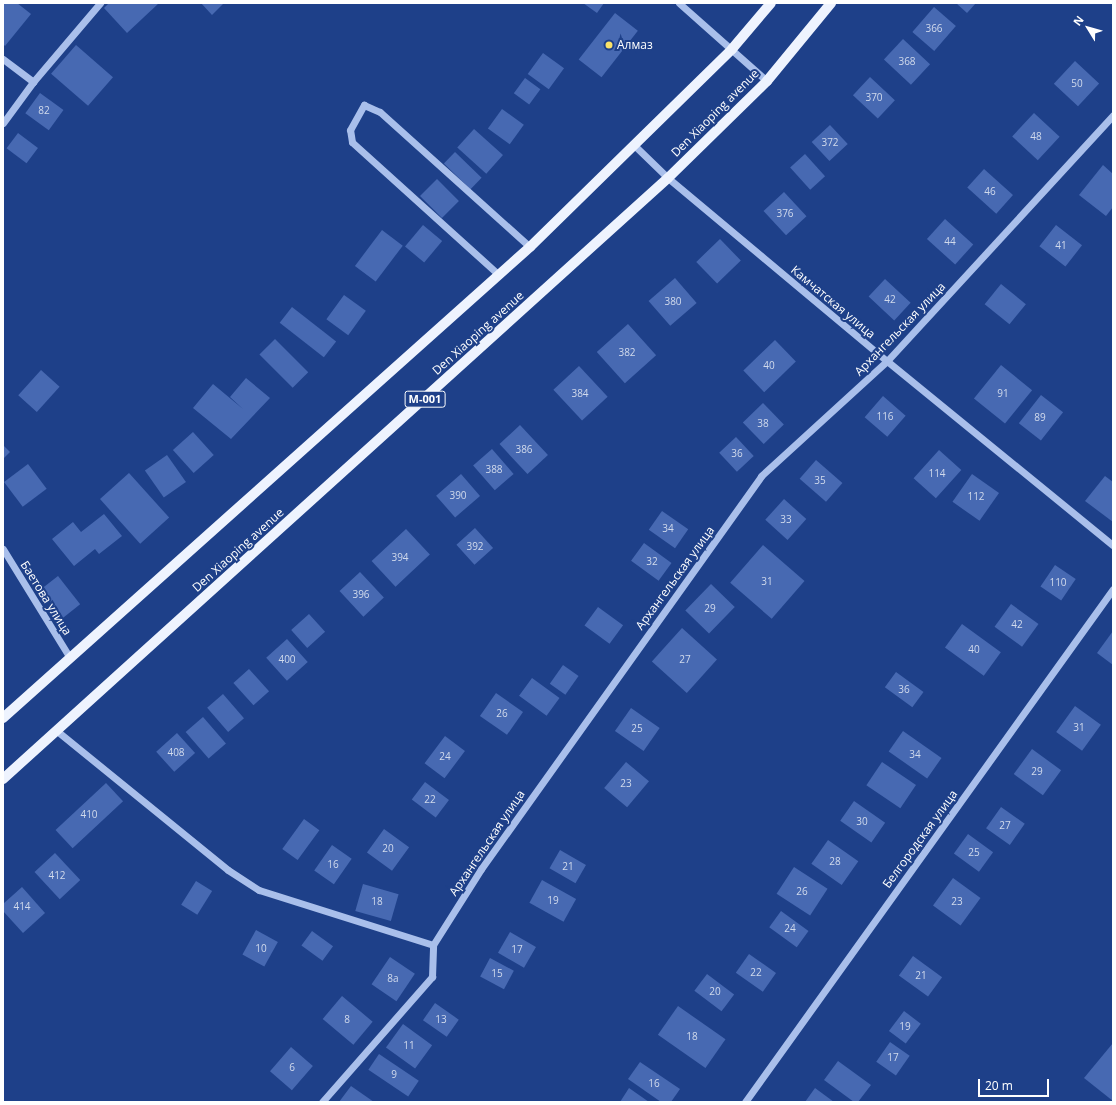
<!DOCTYPE html>
<html>
<head>
<meta charset="utf-8">
<style>
  body { margin:0 }
  #map { position:relative; width:1116px; height:1105px; overflow:hidden; background:#1e4089; font-family:"Open Sans",sans-serif }
  div>[style] { position:absolute }
  .building>* { inset:0; background:#4769b2; transform-origin:0 0 }
  .minor>* { height:7px; margin:-3.5px; padding:0 3.5px; transform-origin:3.5px; border-radius:3.5px; background:#a9bfeb }
  .major>* { height:10px; margin:-5px; padding:0 5px; transform-origin:5px; border-radius:5px; background:#eef3fe }
  .dots>* { width:11px; height:11px; translate:-50% -50%; box-sizing:border-box; border:2px solid #1e4089; border-radius:50% }
  span { translate:-50% -50%; white-space:nowrap; text-align:center; line-height:1.15; -webkit-text-stroke:4px #1e4089; paint-order:stroke }
  .number-label { font-size:10px; color:#d1daec }
  .number-label span { -webkit-text-stroke-width:0 }
  .shield-label span { padding:1px 3px; background:#1e4089; border:1px solid; border-radius:3px; -webkit-text-stroke-width:0 }
  .shield-label { font-size:11px; color:#fff; font-weight:700 }
  .poi-label { font-size:12px; color:#fff }
  .left { translate:0 -50%; text-align:left }
  .street-label { font-size:12px; color:#fff }
  .frame { position:absolute; inset:0; border:4px solid #fff; pointer-events:none }
  .north { position:absolute; left:1068px; top:8px; width:40px; height:40px; -webkit-text-stroke:3px #1e4089; paint-order:stroke; rotate:307deg; font-size:11px; font-weight:700; line-height:16px; text-align:center; color:#fff }
  .north::after { content:''; display:block; margin:auto; width:14px; height:18px; background:#fff; clip-path:polygon(50% 0,100% 100%,50% 72%,0 100%) }
  .scale { position:absolute; left:978px; top:1079px; width:71px; height:18px; box-sizing:border-box; border:2px solid #fff; border-top:0; padding-left:5px; font-size:12px; line-height:14px; white-space:nowrap; color:#fff; -webkit-text-stroke:3px #1e4089; paint-order:stroke }
</style>
</head>
<body>
<div id="map">
  <div class="building">
    <div style="clip-path:polygon(3px 3px,17px 3px,31px 14px,5px 46px,3px 44px)"></div>
    <div style="clip-path:polygon(109px 3px,159px 3px,127px 33px,104px 8px)"></div>
    <div style="clip-path:polygon(201px 3px,224px 3px,212px 15px)"></div>
    <div style="clip-path:polygon(583px 3px,604px 3px,597px 13px)"></div>
    <div style="clip-path:polygon(956px 3px,976px 3px,967px 13px)"></div>
    <div style="left:934px;top:7px;width:29px;height:33px;rotate:41deg"></div>
    <div style="left:615px;top:13px;width:29px;height:59px;rotate:38deg"></div>
    <div style="left:903px;top:39px;width:37px;height:28px;rotate:43deg"></div>
    <div style="left:76px;top:45px;width:49px;height:38px;rotate:41deg"></div>
    <div style="left:543px;top:53px;width:26px;height:26px;rotate:36deg"></div>
    <div style="left:1075px;top:61px;width:33px;height:31px;rotate:43deg"></div>
    <div style="left:870px;top:77px;width:34px;height:25px;rotate:43deg"></div>
    <div style="left:525px;top:78px;width:19px;height:19px;rotate:36deg"></div>
    <div style="left:40px;top:93px;width:29px;height:25px;rotate:36deg"></div>
    <div style="left:502px;top:109px;width:27px;height:24px;rotate:36deg"></div>
    <div style="left:1034px;top:113px;width:35px;height:32px;rotate:43deg"></div>
    <div style="left:830px;top:125px;width:26px;height:25px;rotate:47deg"></div>
    <div style="left:474px;top:129px;width:39px;height:25px;rotate:42deg"></div>
    <div style="left:18px;top:133px;width:25px;height:19px;rotate:37deg"></div>
    <div style="left:455px;top:152px;width:37px;height:16px;rotate:44deg"></div>
    <div style="left:805px;top:154px;width:30px;height:20px;rotate:48deg"></div>
    <div style="clip-path:polygon(1103px 165px,1113px 174px,1113px 207px,1106px 216px,1079px 195px)"></div>
    <div style="left:984px;top:169px;width:39px;height:25px;rotate:42deg"></div>
    <div style="left:437px;top:179px;width:31px;height:24px;rotate:45deg"></div>
    <div style="left:784px;top:192px;width:33px;height:28px;rotate:47deg"></div>
    <div style="left:945px;top:219px;width:38px;height:27px;rotate:42deg"></div>
    <div style="left:423px;top:225px;width:25px;height:28px;rotate:40deg"></div>
    <div style="left:1056px;top:225px;width:33px;height:27px;rotate:38deg"></div>
    <div style="left:382px;top:230px;width:26px;height:45px;rotate:37deg"></div>
    <div style="left:720px;top:239px;width:30px;height:33px;rotate:46deg"></div>
    <div style="left:675px;top:278px;width:33px;height:35px;rotate:49deg"></div>
    <div style="left:885px;top:279px;width:35px;height:24px;rotate:43deg"></div>
    <div style="left:1001px;top:284px;width:32px;height:26px;rotate:39deg"></div>
    <div style="left:344px;top:295px;width:27px;height:30px;rotate:36deg"></div>
    <div style="left:292px;top:307px;width:56px;height:20px;rotate:38deg"></div>
    <div style="left:628px;top:324px;width:42px;height:42px;rotate:48deg"></div>
    <div style="left:275px;top:339px;width:47px;height:22px;rotate:45deg"></div>
    <div style="left:775px;top:340px;width:30px;height:44px;rotate:46deg"></div>
    <div style="left:1001px;top:365px;width:40px;height:43px;rotate:39deg"></div>
    <div style="left:579px;top:366px;width:42px;height:35px;rotate:47deg"></div>
    <div style="left:41px;top:370px;width:25px;height:34px;rotate:42deg"></div>
    <div style="clip-path:polygon(246px 378px,270px 398px,231px 439px,193px 408px,213px 384px,243px 409px,230px 397px)"></div>
    <div style="left:1041px;top:395px;width:28px;height:36px;rotate:38deg"></div>
    <div style="left:883px;top:396px;width:30px;height:28px;rotate:41deg"></div>
    <div style="left:763px;top:403px;width:30px;height:28px;rotate:46deg"></div>
    <div style="left:520px;top:425px;width:41px;height:28px;rotate:47deg"></div>
    <div style="left:193px;top:432px;width:31px;height:27px;rotate:48deg"></div>
    <div style="left:736px;top:437px;width:26px;height:23px;rotate:47deg"></div>
    <div style="clip-path:polygon(3px 445px,10px 452px,3px 459px)"></div>
    <div style="left:492px;top:449px;width:33px;height:25px;rotate:49deg"></div>
    <div style="left:939px;top:450px;width:30px;height:38px;rotate:42deg"></div>
    <div style="left:167px;top:455px;width:33px;height:27px;rotate:55deg"></div>
    <div style="left:816px;top:460px;width:35px;height:25px;rotate:41deg"></div>
    <div style="left:28px;top:464px;width:31px;height:30px;rotate:53deg"></div>
    <div style="left:129px;top:473px;width:60px;height:39px;rotate:48deg"></div>
    <div style="left:461px;top:474px;width:29px;height:33px;rotate:49deg"></div>
    <div style="left:972px;top:474px;width:33px;height:34px;rotate:35deg"></div>
    <div style="clip-path:polygon(1105px 476px,1113px 482px,1113px 522px,1085px 501px)"></div>
    <div style="left:784px;top:499px;width:30px;height:28px;rotate:42deg"></div>
    <div style="left:662px;top:511px;width:32px;height:23px;rotate:35deg"></div>
    <div style="clip-path:polygon(104px 514px,122px 536px,99px 554px,95px 549px,74px 566px,52px 539px,73px 522px,81px 532px)"></div>
    <div style="left:475px;top:528px;width:27px;height:25px;rotate:48deg"></div>
    <div style="left:406px;top:529px;width:35px;height:47px;rotate:47deg"></div>
    <div style="left:644px;top:543px;width:34px;height:22px;rotate:36deg"></div>
    <div style="left:763px;top:545px;width:55px;height:50px;rotate:41deg"></div>
    <div style="left:1055px;top:565px;width:25px;height:26px;rotate:34deg"></div>
    <div style="left:360px;top:572px;width:35px;height:28px;rotate:47deg"></div>
    <div style="left:58px;top:576px;width:36px;height:22px;rotate:52deg"></div>
    <div style="left:711px;top:584px;width:33px;height:37px;rotate:44deg"></div>
    <div style="left:1011px;top:604px;width:34px;height:28px;rotate:36deg"></div>
    <div style="left:598px;top:607px;width:31px;height:23px;rotate:36deg"></div>
    <div style="left:309px;top:614px;width:24px;height:24px;rotate:48deg"></div>
    <div style="left:962px;top:624px;width:48px;height:29px;rotate:36deg"></div>
    <div style="left:682px;top:628px;width:47px;height:45px;rotate:42deg"></div>
    <div style="clip-path:polygon(1113px 631px,1113px 665px,1097px 653px)"></div>
    <div style="left:287px;top:639px;width:31px;height:28px;rotate:48deg"></div>
    <div style="left:563px;top:665px;width:19px;height:23px;rotate:35deg"></div>
    <div style="left:249px;top:669px;width:30px;height:21px;rotate:48deg"></div>
    <div style="left:896px;top:672px;width:34px;height:19px;rotate:36deg"></div>
    <div style="left:532px;top:678px;width:34px;height:22px;rotate:36deg"></div>
    <div style="left:496px;top:693px;width:33px;height:28px;rotate:35deg"></div>
    <div style="left:223px;top:694px;width:32px;height:21px;rotate:49deg"></div>
    <div style="left:1075px;top:706px;width:32px;height:32px;rotate:36deg"></div>
    <div style="left:631px;top:708px;width:35px;height:28px;rotate:35deg"></div>
    <div style="left:203px;top:717px;width:35px;height:23px;rotate:49deg"></div>
    <div style="left:903px;top:731px;width:47px;height:25px;rotate:35deg"></div>
    <div style="left:177px;top:733px;width:27px;height:28px;rotate:48deg"></div>
    <div style="left:445px;top:736px;width:25px;height:34px;rotate:37deg"></div>
    <div style="left:1032px;top:749px;width:36px;height:31px;rotate:36deg"></div>
    <div style="left:626px;top:762px;width:30px;height:34px;rotate:40deg"></div>
    <div style="left:882px;top:762px;width:41px;height:28px;rotate:34deg"></div>
    <div style="left:425px;top:782px;width:30px;height:22px;rotate:37deg"></div>
    <div style="left:106px;top:783px;width:25px;height:69px;rotate:47deg"></div>
    <div style="left:854px;top:801px;width:38px;height:24px;rotate:35deg"></div>
    <div style="left:1001px;top:807px;width:29px;height:26px;rotate:35deg"></div>
    <div style="left:304px;top:819px;width:19px;height:37px;rotate:36deg"></div>
    <div style="left:384px;top:829px;width:31px;height:29px;rotate:36deg"></div>
    <div style="left:968px;top:834px;width:31px;height:24px;rotate:36deg"></div>
    <div style="left:828px;top:840px;width:37px;height:29px;rotate:35deg"></div>
    <div style="left:332px;top:845px;width:24px;height:31px;rotate:35deg"></div>
    <div style="left:560px;top:850px;width:30px;height:21px;rotate:30deg"></div>
    <div style="left:55px;top:853px;width:37px;height:28px;rotate:47deg"></div>
    <div style="left:794px;top:867px;width:40px;height:32px;rotate:33deg"></div>
    <div style="left:953px;top:878px;width:34px;height:34px;rotate:36deg"></div>
    <div style="left:542px;top:880px;width:39px;height:26px;rotate:29deg"></div>
    <div style="left:196px;top:881px;width:19px;height:28px;rotate:32deg"></div>
    <div style="left:363px;top:884px;width:37px;height:28px;rotate:16deg"></div>
    <div style="clip-path:polygon(22px 887px,45px 913px,23px 933px,3px 911px,3px 904px)"></div>
    <div style="left:781px;top:911px;width:34px;height:20px;rotate:36deg"></div>
    <div style="left:256px;top:930px;width:25px;height:28px;rotate:29deg"></div>
    <div style="left:312px;top:931px;width:26px;height:18px;rotate:36deg"></div>
    <div style="left:510px;top:932px;width:30px;height:24px;rotate:30deg"></div>
    <div style="left:749px;top:954px;width:33px;height:23px;rotate:35deg"></div>
    <div style="left:913px;top:956px;width:36px;height:24px;rotate:36deg"></div>
    <div style="left:390px;top:957px;width:30px;height:33px;rotate:34deg"></div>
    <div style="left:490px;top:958px;width:27px;height:21px;rotate:28deg"></div>
    <div style="left:707px;top:974px;width:34px;height:21px;rotate:37deg"></div>
    <div style="left:342px;top:996px;width:40px;height:30px;rotate:40deg"></div>
    <div style="left:435px;top:1003px;width:29px;height:21px;rotate:35deg"></div>
    <div style="left:678px;top:1006px;width:58px;height:35px;rotate:35deg"></div>
    <div style="left:904px;top:1011px;width:21px;height:25px;rotate:37deg"></div>
    <div style="left:403px;top:1024px;width:36px;height:29px;rotate:36deg"></div>
    <div style="left:890px;top:1042px;width:24px;height:24px;rotate:35deg"></div>
    <div style="clip-path:polygon(1113px 1043px,1113px 1101px,1084px 1078px)"></div>
    <div style="left:291px;top:1047px;width:29px;height:32px;rotate:41deg"></div>
    <div style="left:379px;top:1054px;width:48px;height:19px;rotate:34deg"></div>
    <div style="clip-path:polygon(838px 1061px,871px 1085px,858px 1102px,854px 1102px,824px 1080px)"></div>
    <div style="clip-path:polygon(640px 1062px,680px 1089px,671px 1102px,661px 1102px,628px 1079px)"></div>
    <div style="clip-path:polygon(351px 1086px,374px 1102px,339px 1102px)"></div>
    <div style="clip-path:polygon(629px 1088px,649px 1102px,620px 1102px)"></div>
    <div style="clip-path:polygon(815px 1088px,834px 1102px,805px 1102px)"></div>
  </div>
  <div class="minor">
    <div style="left:679px;top:3px;width:118px;rotate:41.6deg"></div>
    <div style="left:3px;top:59px;width:38px;rotate:37deg"></div>
    <div style="left:3px;top:123px;width:51px;rotate:-53.8deg"></div>
    <div style="left:33px;top:82px;width:104px;rotate:-49.7deg"></div>
    <div style="left:635px;top:146px;width:46px;rotate:44.1deg"></div>
    <div style="left:668px;top:178px;width:285px;rotate:39.9deg"></div>
    <div style="left:887px;top:361px;width:291px;rotate:39.2deg"></div>
    <div style="left:499px;top:275px;width:198px;rotate:-137.9deg"></div>
    <div style="left:352px;top:142px;width:12px;rotate:-99deg"></div>
    <div style="left:350px;top:130px;width:29px;rotate:-61deg"></div>
    <div style="left:364px;top:105px;width:17px;rotate:24deg"></div>
    <div style="left:380px;top:112px;width:202px;rotate:42deg"></div>
    <div style="left:3px;top:549px;width:128px;rotate:58.4deg"></div>
    <div style="left:57px;top:731px;width:220px;rotate:39.1deg"></div>
    <div style="left:228px;top:870px;width:37px;rotate:33deg"></div>
    <div style="left:259px;top:890px;width:182px;rotate:17.5deg"></div>
    <div style="left:322px;top:1102px;width:167px;rotate:-48.7deg"></div>
    <div style="left:432px;top:977px;width:32px;rotate:-88deg"></div>
    <div style="left:433px;top:945px;width:90px;rotate:-57.7deg"></div>
    <div style="left:481px;top:869px;width:483px;rotate:-54.5deg"></div>
    <div style="left:761px;top:476px;width:171px;rotate:-42.4deg"></div>
    <div style="left:887px;top:361px;width:334px;rotate:-47.4deg"></div>
    <div style="left:745px;top:1102px;width:631px;rotate:-54.35deg"></div>
  </div>
  <div class="major">
    <div style="left:3px;top:718px;width:707px;rotate:-41.79deg"></div>
    <div style="left:530px;top:247px;width:283px;rotate:-44.4deg"></div>
    <div style="left:732px;top:49px;width:60px;rotate:-49.7deg"></div>
    <div style="left:3px;top:779px;width:896px;rotate:-42.11deg"></div>
    <div style="left:668px;top:178px;width:139px;rotate:-44.4deg"></div>
    <div style="left:767px;top:81px;width:101px;rotate:-50.6deg"></div>
  </div>
  <div class="dots">
    <div style="left:609px;top:45px;background:#fae269"></div>
  </div>
  <div class="number-label">
    <span style="left:934px;top:29px">366</span>
    <span style="left:907px;top:62px">368</span>
    <span style="left:1077px;top:84px">50</span>
    <span style="left:874px;top:98px">370</span>
    <span style="left:44px;top:111px">82</span>
    <span style="left:1036px;top:137px">48</span>
    <span style="left:830px;top:143px">372</span>
    <span style="left:990px;top:192px">46</span>
    <span style="left:785px;top:214px">376</span>
    <span style="left:950px;top:242px">44</span>
    <span style="left:1061px;top:246px">41</span>
    <span style="left:890px;top:300px">42</span>
    <span style="left:673px;top:302px">380</span>
    <span style="left:627px;top:353px">382</span>
    <span style="left:769px;top:366px">40</span>
    <span style="left:580px;top:394px">384</span>
    <span style="left:1003px;top:394px">91</span>
    <span style="left:885px;top:417px">116</span>
    <span style="left:1040px;top:418px">89</span>
    <span style="left:763px;top:424px">38</span>
    <span style="left:524px;top:450px">386</span>
    <span style="left:737px;top:454px">36</span>
    <span style="left:494px;top:470px">388</span>
    <span style="left:937px;top:474px">114</span>
    <span style="left:820px;top:481px">35</span>
    <span style="left:458px;top:496px">390</span>
    <span style="left:976px;top:497px">112</span>
    <span style="left:786px;top:520px">33</span>
    <span style="left:668px;top:529px">34</span>
    <span style="left:475px;top:547px">392</span>
    <span style="left:400px;top:558px">394</span>
    <span style="left:652px;top:562px">32</span>
    <span style="left:767px;top:582px">31</span>
    <span style="left:1058px;top:583px">110</span>
    <span style="left:361px;top:595px">396</span>
    <span style="left:710px;top:609px">29</span>
    <span style="left:1017px;top:625px">42</span>
    <span style="left:974px;top:650px">40</span>
    <span style="left:287px;top:660px">400</span>
    <span style="left:685px;top:660px">27</span>
    <span style="left:904px;top:690px">36</span>
    <span style="left:502px;top:714px">26</span>
    <span style="left:1079px;top:728px">31</span>
    <span style="left:637px;top:729px">25</span>
    <span style="left:176px;top:753px">408</span>
    <span style="left:915px;top:755px">34</span>
    <span style="left:445px;top:757px">24</span>
    <span style="left:1037px;top:772px">29</span>
    <span style="left:626px;top:784px">23</span>
    <span style="left:430px;top:800px">22</span>
    <span style="left:89px;top:815px">410</span>
    <span style="left:862px;top:822px">30</span>
    <span style="left:1005px;top:826px">27</span>
    <span style="left:388px;top:849px">20</span>
    <span style="left:974px;top:853px">25</span>
    <span style="left:835px;top:862px">28</span>
    <span style="left:333px;top:865px">16</span>
    <span style="left:568px;top:867px">21</span>
    <span style="left:57px;top:876px">412</span>
    <span style="left:802px;top:892px">26</span>
    <span style="left:553px;top:901px">19</span>
    <span style="left:377px;top:902px">18</span>
    <span style="left:957px;top:902px">23</span>
    <span style="left:22px;top:907px">414</span>
    <span style="left:790px;top:929px">24</span>
    <span style="left:261px;top:949px">10</span>
    <span style="left:517px;top:950px">17</span>
    <span style="left:756px;top:973px">22</span>
    <span style="left:497px;top:974px">15</span>
    <span style="left:921px;top:976px">21</span>
    <span style="left:393px;top:979px">8a</span>
    <span style="left:715px;top:992px">20</span>
    <span style="left:347px;top:1020px">8</span>
    <span style="left:441px;top:1020px">13</span>
    <span style="left:905px;top:1027px">19</span>
    <span style="left:692px;top:1037px">18</span>
    <span style="left:409px;top:1046px">11</span>
    <span style="left:893px;top:1058px">17</span>
    <span style="left:292px;top:1068px">6</span>
    <span style="left:394px;top:1075px">9</span>
    <span style="left:654px;top:1084px">16</span>
  </div>
  <div class="shield-label">
    <span style="left:425px;top:399px">M-001</span>
  </div>
  <div class="poi-label">
    <span class="left" style="left:617px;top:45px">Алмаз</span>
  </div>
  <div class="street-label">
    <span style="left:715px;top:113px;rotate:-45deg">Den Xiaoping avenue</span>
    <span style="left:833px;top:302px;rotate:40deg">Камчатская улица</span>
    <span style="left:900px;top:329px;rotate:-46deg">Архангельская улица</span>
    <span style="left:478px;top:333px;rotate:-42deg">Den Xiaoping avenue</span>
    <span style="left:238px;top:550px;rotate:-42deg">Den Xiaoping avenue</span>
    <span style="left:675px;top:578px;rotate:-54deg">Архангельская улица</span>
    <span style="left:46px;top:598px;rotate:58deg">Баетова улица</span>
    <span style="left:920px;top:839px;rotate:-54deg">Белгородская улица</span>
    <span style="left:487px;top:843px;rotate:-56deg">Архангельская улица</span>
  </div>
  <div class="frame"></div>
  <div class="north">N</div>
  <div class="scale">20 m</div>
</div>
</body>
</html>
